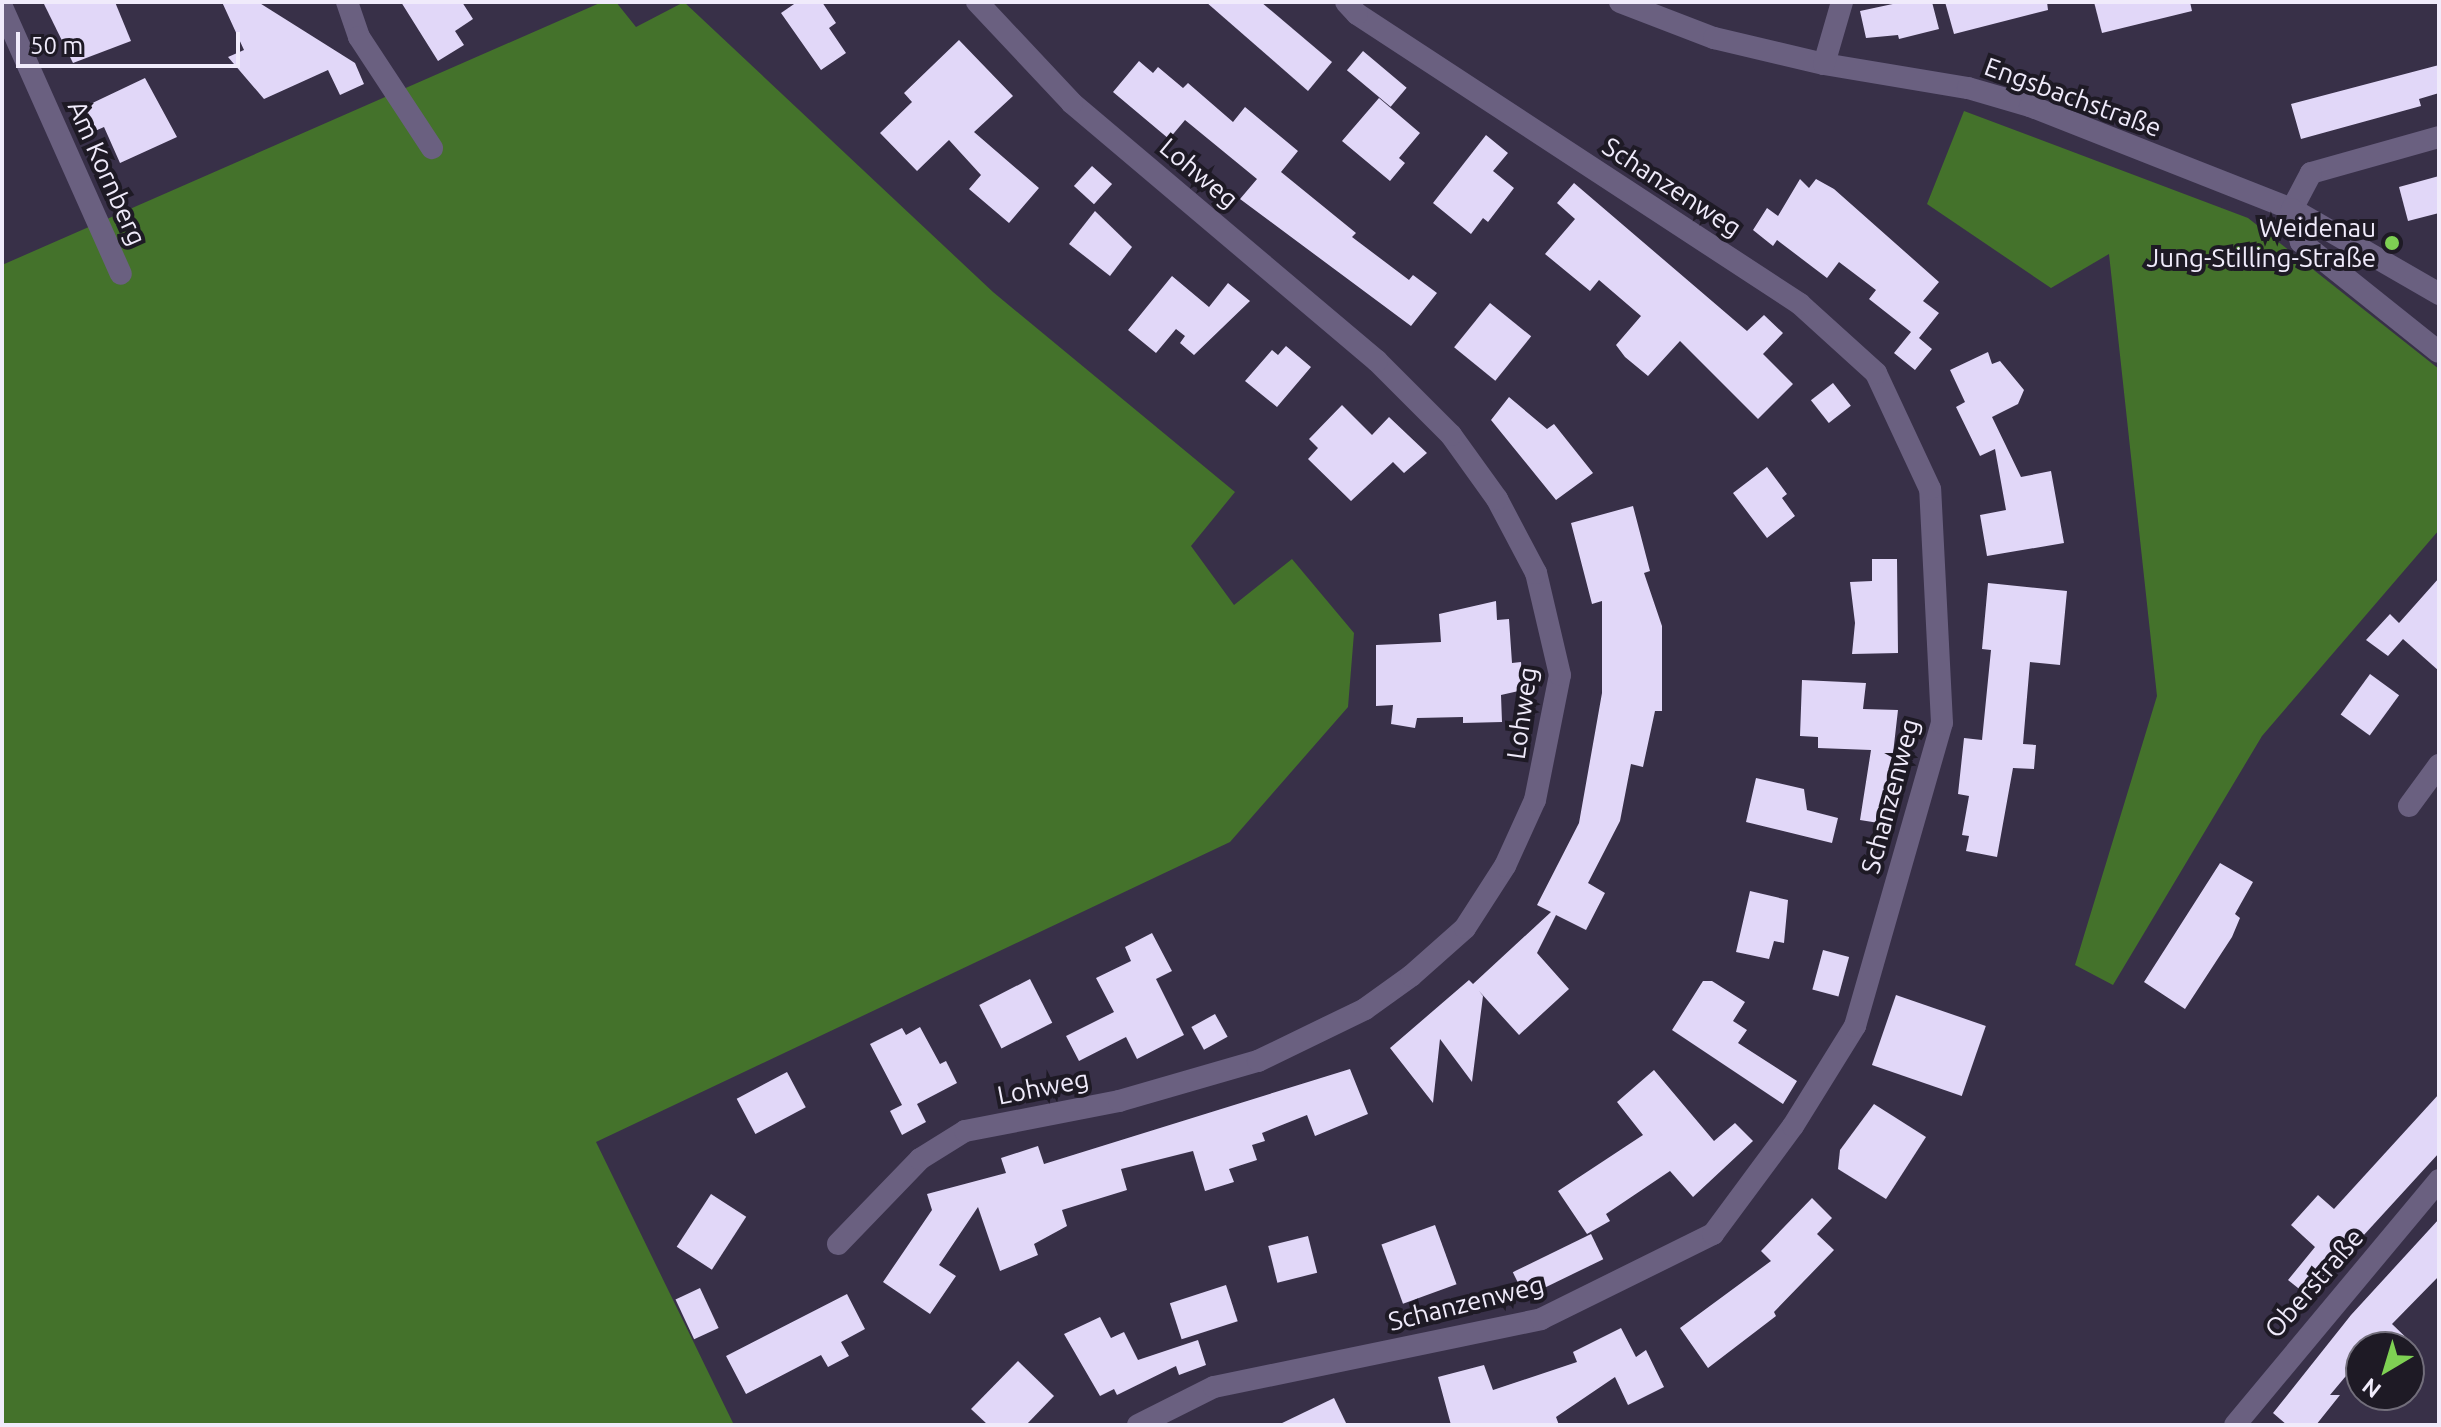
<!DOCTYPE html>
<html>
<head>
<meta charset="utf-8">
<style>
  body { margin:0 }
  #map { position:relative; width:2441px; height:1427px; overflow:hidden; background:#383048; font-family:Ubuntu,sans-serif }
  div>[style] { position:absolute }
  .forest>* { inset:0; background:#44722b }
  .building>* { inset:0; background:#e1d7f8; transform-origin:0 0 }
  .minor>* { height:22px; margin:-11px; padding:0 11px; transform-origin:11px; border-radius:11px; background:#6a6080 }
  .dots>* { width:22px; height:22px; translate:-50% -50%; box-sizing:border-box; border:4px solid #1e1a25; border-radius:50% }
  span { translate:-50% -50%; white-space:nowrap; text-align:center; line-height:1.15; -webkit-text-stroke:8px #1e1a25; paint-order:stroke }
  .street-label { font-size:26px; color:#f0ebfb }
  .poi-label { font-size:26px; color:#f0ebfb }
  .right { translate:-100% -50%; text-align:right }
  .frame { position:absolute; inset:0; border:4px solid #f0ebfb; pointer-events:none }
  .north { position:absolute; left:2345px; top:1331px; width:80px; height:80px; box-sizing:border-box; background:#1e1a25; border:2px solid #726e7b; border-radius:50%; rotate:218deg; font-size:22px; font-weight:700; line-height:32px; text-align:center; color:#f0ebfb }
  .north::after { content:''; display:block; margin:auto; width:28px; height:36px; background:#7ed053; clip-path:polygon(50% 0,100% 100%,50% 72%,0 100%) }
  .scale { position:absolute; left:16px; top:32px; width:224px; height:36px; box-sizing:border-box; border:4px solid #f0ebfb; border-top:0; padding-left:10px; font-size:24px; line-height:28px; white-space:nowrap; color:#f0ebfb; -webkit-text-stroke:6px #1e1a25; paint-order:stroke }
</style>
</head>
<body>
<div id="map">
  <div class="forest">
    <div style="clip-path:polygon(602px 2px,616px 2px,636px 27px,684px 2px,993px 292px,1235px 492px,1191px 546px,1234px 605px,1292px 559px,1354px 633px,1348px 707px,1230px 842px,596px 1142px,734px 1425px,2px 1425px,2px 265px)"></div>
    <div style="clip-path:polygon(1964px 111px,2248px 218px,2439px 369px,2439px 530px,2262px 736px,2113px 985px,2075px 965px,2157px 696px,2109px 254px,2051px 288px,1927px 204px)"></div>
  </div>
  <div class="building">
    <div style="clip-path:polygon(43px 2px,115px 2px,131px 41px,73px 63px)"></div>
    <div style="clip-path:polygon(222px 2px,258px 2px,355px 63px,364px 84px,340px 95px,328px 70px,264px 99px,228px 57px,244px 50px)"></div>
    <div style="clip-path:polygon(401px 2px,462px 2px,473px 19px,455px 31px,464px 45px,438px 61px)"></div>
    <div style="clip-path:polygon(797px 2px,822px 2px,836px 23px,829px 28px,846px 53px,821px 70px,781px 13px)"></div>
    <div style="clip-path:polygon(1206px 2px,1261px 2px,1332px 62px,1308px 91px)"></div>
    <div style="clip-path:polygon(1902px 2px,1932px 2px,1939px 29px,1899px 39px,1898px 35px,1866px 38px,1860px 11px)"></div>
    <div style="clip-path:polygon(1945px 2px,2047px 2px,2048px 10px,1954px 34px)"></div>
    <div style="clip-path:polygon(2094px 2px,2190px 2px,2192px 11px,2102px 33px)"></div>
    <div style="clip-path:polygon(959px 40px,1013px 96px,974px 132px,1039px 188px,1009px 223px,969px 189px,981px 175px,949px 140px,917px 171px,880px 133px,912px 102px,904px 93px)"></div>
    <div style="left:1363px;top:51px;width:57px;height:25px;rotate:40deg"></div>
    <div style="clip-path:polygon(1139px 61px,1153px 73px,1158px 67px,1183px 88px,1188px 83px,1233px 122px,1245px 107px,1298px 151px,1281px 172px,1356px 233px,1352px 237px,1409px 280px,1413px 275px,1437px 293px,1411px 326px,1240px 199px,1257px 179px,1185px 120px,1169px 139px,1113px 92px)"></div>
    <div style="clip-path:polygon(2439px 65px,2439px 93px,2419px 99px,2421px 106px,2301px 139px,2291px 104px)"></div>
    <div style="clip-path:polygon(145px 78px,177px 137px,120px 163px,104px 127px,95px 131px,84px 107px)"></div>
    <div style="clip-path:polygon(1379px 98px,1420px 133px,1399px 158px,1405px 163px,1390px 181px,1342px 141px)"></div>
    <div style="clip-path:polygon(1486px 135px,1508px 153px,1493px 171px,1514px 188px,1488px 222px,1483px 218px,1471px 234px,1433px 203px)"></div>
    <div style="left:1092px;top:166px;width:27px;height:27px;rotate:42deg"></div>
    <div style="clip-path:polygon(2439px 176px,2439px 213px,2408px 221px,2399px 187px)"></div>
    <div style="clip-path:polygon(1800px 179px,1809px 188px,1816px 179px,1834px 189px,1939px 282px,1923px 301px,1939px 313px,1919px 338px,1932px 349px,1915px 370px,1894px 353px,1911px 332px,1869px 299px,1876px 290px,1839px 262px,1827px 278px,1777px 240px,1773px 246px,1753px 230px,1767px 208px,1778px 216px)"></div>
    <div style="clip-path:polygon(1574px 183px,1747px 331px,1764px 315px,1783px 333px,1763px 354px,1793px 384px,1758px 419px,1680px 341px,1648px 376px,1625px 357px,1616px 345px,1641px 316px,1599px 280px,1590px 291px,1545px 254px,1575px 219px,1557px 203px)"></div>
    <div style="clip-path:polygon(1095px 211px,1132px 247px,1110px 276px,1069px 244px)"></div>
    <div style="clip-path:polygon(1172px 276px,1209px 307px,1228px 283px,1250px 301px,1194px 355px,1180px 343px,1185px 336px,1176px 329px,1156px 353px,1128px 330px)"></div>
    <div style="left:1490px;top:303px;width:53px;height:57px;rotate:39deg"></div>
    <div style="clip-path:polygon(1286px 346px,1311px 367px,1277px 407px,1245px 381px,1272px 350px,1278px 355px)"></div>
    <div style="clip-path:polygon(1988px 352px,1992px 364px,2000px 361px,2024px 390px,2018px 404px,1992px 417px,2021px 477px,2051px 471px,2064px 543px,1987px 556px,1980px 515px,2006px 510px,1995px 449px,1980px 456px,1956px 407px,1965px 402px,1950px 370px)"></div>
    <div style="left:1833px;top:383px;width:29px;height:28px;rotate:52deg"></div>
    <div style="clip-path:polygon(1509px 397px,1547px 429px,1554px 424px,1593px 473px,1556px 500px,1491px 420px)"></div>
    <div style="clip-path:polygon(1342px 405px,1372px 435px,1389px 417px,1427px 453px,1404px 473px,1393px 462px,1351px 501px,1308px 459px,1318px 448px,1309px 439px)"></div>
    <div style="clip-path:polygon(1767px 467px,1787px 494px,1782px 498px,1795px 516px,1767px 538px,1733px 493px)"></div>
    <div style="clip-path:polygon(1633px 506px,1650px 571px,1644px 573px,1662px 626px,1662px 711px,1655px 711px,1643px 767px,1631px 764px,1620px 821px,1588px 883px,1605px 893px,1586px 930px,1556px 915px,1537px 953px,1569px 989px,1519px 1035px,1479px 991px,1483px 996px,1472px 1082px,1440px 1039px,1433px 1103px,1390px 1048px,1469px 980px,1473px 984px,1551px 912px,1537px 905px,1579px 823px,1602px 693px,1602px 601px,1592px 604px,1571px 523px)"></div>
    <div style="clip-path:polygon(1872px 559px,1897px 559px,1898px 653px,1852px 654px,1855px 623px,1850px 582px,1872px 581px)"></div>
    <div style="clip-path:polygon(2439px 578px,2439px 671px,2403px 639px,2388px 656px,2366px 640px,2390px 614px,2399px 623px)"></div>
    <div style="clip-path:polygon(1988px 583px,2067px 591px,2060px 665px,2030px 662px,2023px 744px,2036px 745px,2034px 769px,2013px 768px,1997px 857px,1966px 851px,1969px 836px,1962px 835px,1969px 796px,1958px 794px,1964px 738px,1982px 740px,1991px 650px,1982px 649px)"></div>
    <div style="clip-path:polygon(1496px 601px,1497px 620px,1509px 619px,1512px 663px,1521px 662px,1523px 690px,1501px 695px,1502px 722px,1463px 723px,1463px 717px,1417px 718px,1415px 728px,1391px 724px,1393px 705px,1376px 706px,1376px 645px,1441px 642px,1439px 614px)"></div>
    <div style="left:2370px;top:674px;width:36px;height:50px;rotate:36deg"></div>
    <div style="clip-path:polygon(1802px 680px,1866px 683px,1863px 709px,1898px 710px,1885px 824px,1860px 820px,1871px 750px,1818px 748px,1818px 737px,1800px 736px)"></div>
    <div style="clip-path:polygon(1756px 778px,1804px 789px,1807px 810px,1838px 818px,1832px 843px,1746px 822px)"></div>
    <div style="clip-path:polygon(2220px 863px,2253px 882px,2235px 914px,2240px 918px,2232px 937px,2185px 1009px,2144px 982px)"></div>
    <div style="clip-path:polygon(1750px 891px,1788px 900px,1784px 943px,1774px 941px,1769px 959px,1736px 952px)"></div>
    <div style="clip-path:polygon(1152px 933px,1172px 971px,1156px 979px,1184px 1035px,1137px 1059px,1126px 1037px,1079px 1061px,1066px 1036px,1114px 1012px,1096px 978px,1131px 961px,1125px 947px)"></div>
    <div style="left:1823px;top:950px;width:27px;height:41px;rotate:15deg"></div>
    <div style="left:1030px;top:979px;width:49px;height:57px;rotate:63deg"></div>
    <div style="clip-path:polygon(1703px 981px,1712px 981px,1745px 1002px,1733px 1021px,1747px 1030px,1738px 1043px,1797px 1081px,1783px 1104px,1672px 1030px)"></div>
    <div style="left:1896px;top:995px;width:95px;height:74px;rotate:19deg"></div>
    <div style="left:1215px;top:1014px;width:26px;height:27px;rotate:61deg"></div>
    <div style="clip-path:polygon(920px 1027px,940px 1064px,946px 1061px,957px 1083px,917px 1104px,926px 1122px,902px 1135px,890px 1111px,902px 1105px,870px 1044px,902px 1028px,906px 1035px)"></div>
    <div style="clip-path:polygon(1350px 1069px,1368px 1114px,1315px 1136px,1307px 1115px,1262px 1133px,1265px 1141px,1252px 1145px,1257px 1160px,1229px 1169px,1234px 1182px,1205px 1191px,1193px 1151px,1121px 1169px,1127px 1190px,1062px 1210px,1067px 1226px,1034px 1244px,1038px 1255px,1000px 1271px,978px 1207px,939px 1265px,956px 1276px,930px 1314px,883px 1282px,932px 1210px,927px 1194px,1006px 1173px,1001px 1158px,1038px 1146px,1044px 1164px)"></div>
    <div style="clip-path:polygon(1654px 1070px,1714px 1141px,1735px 1123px,1753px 1141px,1693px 1197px,1670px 1171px,1606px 1214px,1610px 1221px,1587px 1234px,1558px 1191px,1643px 1135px,1617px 1102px)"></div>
    <div style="left:787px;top:1072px;width:40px;height:57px;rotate:62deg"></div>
    <div style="clip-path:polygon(2439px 1094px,2439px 1153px,2308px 1296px,2288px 1280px,2315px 1247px,2291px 1225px,2318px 1195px,2334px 1209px)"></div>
    <div style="clip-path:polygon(1874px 1104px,1926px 1137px,1886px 1199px,1838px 1169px,1840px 1150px)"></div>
    <div style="left:711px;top:1194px;width:42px;height:63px;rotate:33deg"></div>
    <div style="clip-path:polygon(1812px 1198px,1832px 1218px,1817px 1234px,1834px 1250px,1774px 1312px,1776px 1316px,1708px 1368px,1680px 1328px,1771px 1261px,1761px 1251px)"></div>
    <div style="clip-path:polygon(2439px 1219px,2439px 1276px,2392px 1324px,2416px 1347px,2361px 1347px,2361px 1358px,2330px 1395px,2340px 1395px,2316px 1425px,2287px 1425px,2273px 1413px,2351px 1315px)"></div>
    <div style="left:1435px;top:1225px;width:63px;height:57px;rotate:70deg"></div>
    <div style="left:1591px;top:1234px;width:28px;height:87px;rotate:64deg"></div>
    <div style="left:1308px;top:1236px;width:38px;height:41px;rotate:76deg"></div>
    <div style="left:1226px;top:1285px;width:38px;height:59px;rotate:72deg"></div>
    <div style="left:700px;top:1288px;width:44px;height:27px;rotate:65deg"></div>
    <div style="clip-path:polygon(847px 1294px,865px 1329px,841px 1342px,849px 1356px,828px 1367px,821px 1355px,746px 1394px,726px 1356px)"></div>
    <div style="clip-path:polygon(1100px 1317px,1111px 1338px,1124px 1332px,1138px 1360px,1198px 1340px,1206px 1365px,1179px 1375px,1176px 1366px,1117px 1395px,1114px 1389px,1100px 1396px,1064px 1334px)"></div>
    <div style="clip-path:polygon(1621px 1328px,1636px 1357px,1646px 1350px,1664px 1387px,1628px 1405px,1615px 1377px,1556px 1417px,1559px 1425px,1451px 1425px,1438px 1377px,1484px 1365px,1493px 1390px,1577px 1362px,1573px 1352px)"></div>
    <div style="clip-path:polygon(1018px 1361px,1054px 1396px,1026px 1425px,988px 1425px,971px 1409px)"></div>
    <div style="clip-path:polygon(1334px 1398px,1347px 1425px,1278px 1425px)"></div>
  </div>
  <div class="minor">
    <div style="left:347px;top:2px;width:37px;rotate:71deg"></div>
    <div style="left:359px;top:37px;width:133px;rotate:56.7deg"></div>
    <div style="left:1620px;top:2px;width:101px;rotate:21deg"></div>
    <div style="left:1714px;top:38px;width:113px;rotate:13.3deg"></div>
    <div style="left:1824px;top:64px;width:146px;rotate:9.5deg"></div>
    <div style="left:1968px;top:88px;width:65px;rotate:16.2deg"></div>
    <div style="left:2030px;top:106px;width:282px;rotate:21.5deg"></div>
    <div style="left:2292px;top:209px;width:170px;rotate:30deg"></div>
    <div style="left:2px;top:7px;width:292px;rotate:66deg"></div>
    <div style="left:1824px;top:64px;width:65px;rotate:-73.8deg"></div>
    <div style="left:2439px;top:137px;width:133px;rotate:164.3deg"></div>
    <div style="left:2311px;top:173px;width:41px;rotate:117.8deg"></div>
    <div style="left:2292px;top:209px;width:34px;rotate:75deg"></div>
    <div style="left:2301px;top:242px;width:176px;rotate:38.6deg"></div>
    <div style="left:2409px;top:806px;width:51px;rotate:-53.8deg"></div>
    <div style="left:838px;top:1244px;width:118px;rotate:-46deg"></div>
    <div style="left:920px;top:1159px;width:53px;rotate:-31.9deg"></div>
    <div style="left:965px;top:1131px;width:157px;rotate:-11deg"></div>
    <div style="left:1119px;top:1101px;width:145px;rotate:-16.1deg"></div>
    <div style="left:1258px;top:1061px;width:119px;rotate:-25.9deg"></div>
    <div style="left:1365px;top:1009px;width:57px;rotate:-35.7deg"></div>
    <div style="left:1411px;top:976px;width:72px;rotate:-41.6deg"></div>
    <div style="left:1465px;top:928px;width:74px;rotate:-57.2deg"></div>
    <div style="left:1505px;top:866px;width:72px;rotate:-65.6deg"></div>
    <div style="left:1535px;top:800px;width:127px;rotate:-78.7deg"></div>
    <div style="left:1560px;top:675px;width:105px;rotate:-103.2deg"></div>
    <div style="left:1536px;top:573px;width:84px;rotate:-117.8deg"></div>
    <div style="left:1497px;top:499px;width:79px;rotate:-125.7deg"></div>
    <div style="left:1451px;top:435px;width:105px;rotate:-135deg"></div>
    <div style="left:1377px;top:361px;width:399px;rotate:-139.8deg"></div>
    <div style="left:1072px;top:103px;width:139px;rotate:-133.2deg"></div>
    <div style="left:1138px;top:1425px;width:85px;rotate:-26.6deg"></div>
    <div style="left:1214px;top:1387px;width:334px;rotate:-11.7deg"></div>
    <div style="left:1541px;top:1319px;width:192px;rotate:-26.3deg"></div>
    <div style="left:1713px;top:1234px;width:134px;rotate:-53.5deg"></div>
    <div style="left:1793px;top:1126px;width:118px;rotate:-58.2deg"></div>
    <div style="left:1855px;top:1026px;width:315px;rotate:-74deg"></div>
    <div style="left:1942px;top:723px;width:234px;rotate:-92.9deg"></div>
    <div style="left:1930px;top:489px;width:128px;rotate:-115deg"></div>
    <div style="left:1876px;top:373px;width:103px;rotate:-137.8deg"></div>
    <div style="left:1800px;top:304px;width:529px;rotate:-146.79deg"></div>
    <div style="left:1357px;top:14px;width:16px;rotate:-133deg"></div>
    <div style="left:2235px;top:1425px;width:319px;rotate:-50.2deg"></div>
  </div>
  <div class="dots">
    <div style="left:2392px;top:243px;background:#7ed053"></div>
  </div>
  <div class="street-label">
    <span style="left:2073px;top:97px;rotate:20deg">Engsbachstraße</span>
    <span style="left:107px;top:173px;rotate:66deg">Am Kornberg</span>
    <span style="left:1199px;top:173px;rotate:40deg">Lohweg</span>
    <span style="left:1672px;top:187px;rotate:33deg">Schanzenweg</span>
    <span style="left:1522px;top:713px;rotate:-82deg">Lohweg</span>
    <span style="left:1890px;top:796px;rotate:-75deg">Schanzenweg</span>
    <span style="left:1043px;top:1087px;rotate:-11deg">Lohweg</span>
    <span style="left:2314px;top:1283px;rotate:-49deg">Oberstraße</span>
    <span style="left:1466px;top:1303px;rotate:-14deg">Schanzenweg</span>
  </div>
  <div class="poi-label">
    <span class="right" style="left:2376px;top:243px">Weidenau<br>Jung-Stilling-Straße</span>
  </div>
  <div class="frame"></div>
  <div class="north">N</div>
  <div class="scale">50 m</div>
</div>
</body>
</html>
